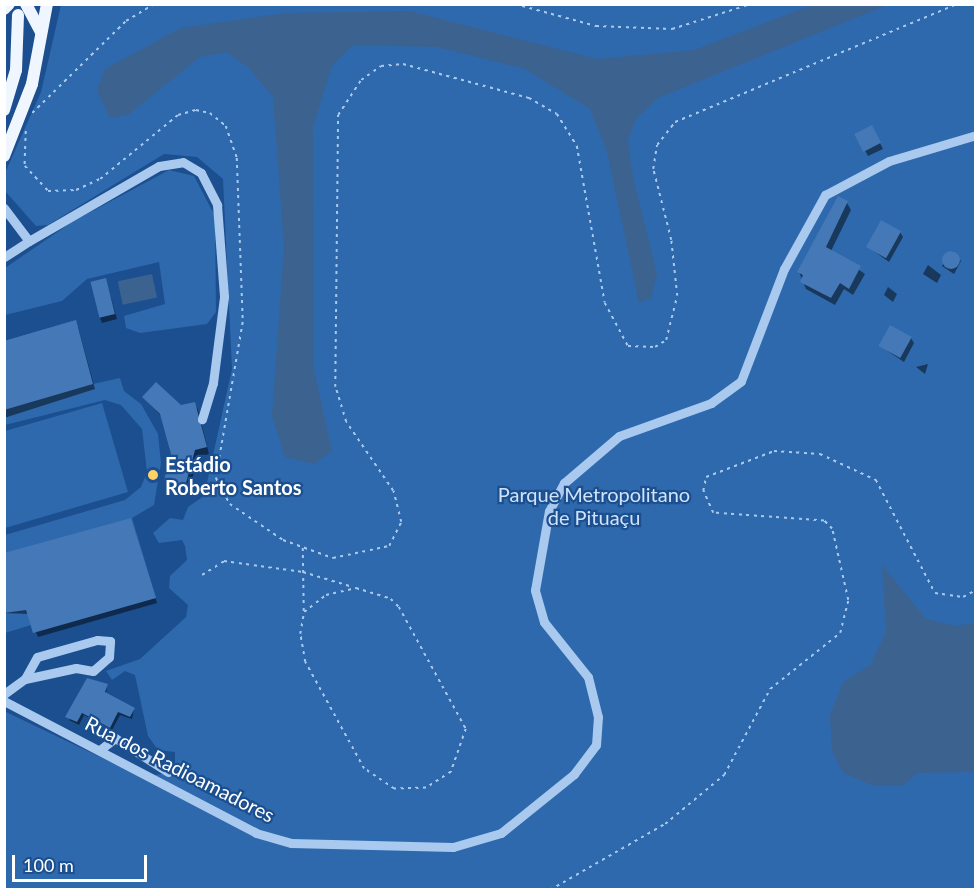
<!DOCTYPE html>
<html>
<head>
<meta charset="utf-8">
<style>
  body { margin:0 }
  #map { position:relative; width:980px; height:894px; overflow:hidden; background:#1b4f8f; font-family:Lato,sans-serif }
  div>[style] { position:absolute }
  .green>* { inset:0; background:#2e69ad }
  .water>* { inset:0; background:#3c6290; transform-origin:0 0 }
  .shadow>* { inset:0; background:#0007 }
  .building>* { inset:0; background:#4478b7; transform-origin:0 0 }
  .round { border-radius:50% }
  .path>* { height:1.5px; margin-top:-0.75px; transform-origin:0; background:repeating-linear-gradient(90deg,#a9c9ee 0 3px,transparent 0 7.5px) }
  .minor>* { height:9px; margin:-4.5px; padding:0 4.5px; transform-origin:4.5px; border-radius:4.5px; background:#a9c9ee }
  .major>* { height:12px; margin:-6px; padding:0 6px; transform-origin:6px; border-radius:6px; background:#f0f6ff }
  .dots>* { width:16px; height:16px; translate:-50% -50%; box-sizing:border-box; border:3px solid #1b4f8f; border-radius:50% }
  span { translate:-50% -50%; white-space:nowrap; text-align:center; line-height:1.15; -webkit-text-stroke:4.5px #1b4f8f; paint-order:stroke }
  .poi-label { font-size:20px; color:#fff; font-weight:700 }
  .left { translate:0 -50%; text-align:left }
  .park-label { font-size:20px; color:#cfe3fa }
  .street-label { font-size:20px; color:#fff }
  .frame { position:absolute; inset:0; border:6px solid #fff; pointer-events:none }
  .scale { position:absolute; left:12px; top:855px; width:135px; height:27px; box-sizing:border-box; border:3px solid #fff; border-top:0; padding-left:8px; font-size:18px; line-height:21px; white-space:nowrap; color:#fff; -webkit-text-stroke:4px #1b4f8f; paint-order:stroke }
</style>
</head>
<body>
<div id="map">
  <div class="green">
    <div style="clip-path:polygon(61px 5px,975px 5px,975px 889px,5px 889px,4px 711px,142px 777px,175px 772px,175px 752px,158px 750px,148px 736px,135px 675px,125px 671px,112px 680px,106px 671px,140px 659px,186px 617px,188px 605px,169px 588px,170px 576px,187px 560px,185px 546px,182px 540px,159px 543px,153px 533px,170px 518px,183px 520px,188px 507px,204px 496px,232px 369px,223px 179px,197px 157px,164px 154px,48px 225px,36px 226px,5px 191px,5px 173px,41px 92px)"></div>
    <div style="clip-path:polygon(169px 170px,194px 176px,215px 216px,216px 312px,207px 324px,140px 333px,126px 328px,124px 316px,165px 304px,159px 262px,87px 279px,62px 301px,5px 315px,5px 268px,72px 222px)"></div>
    <div style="clip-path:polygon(76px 320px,93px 384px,120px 378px,124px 391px,141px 404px,158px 434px,161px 463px,154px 505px,132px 518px,156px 598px,33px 633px,31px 625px,5px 633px,5px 535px,125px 500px,141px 487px,147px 472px,142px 429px,121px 405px,105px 400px,5px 425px,5px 341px)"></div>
    <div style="clip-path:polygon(102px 403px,128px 492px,5px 528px,5px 431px)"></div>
  </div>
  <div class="water">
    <div style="clip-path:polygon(812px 5px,887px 5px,658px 98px,636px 119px,628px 141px,633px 176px,657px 274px,651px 298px,639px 303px,607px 152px,590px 109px,525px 69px,437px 47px,353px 45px,332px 66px,313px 127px,314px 370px,332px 451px,314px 464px,285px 457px,272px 416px,284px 247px,273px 97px,248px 67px,226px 52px,200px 57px,128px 115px,110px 118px,97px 91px,105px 69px,181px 28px,286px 13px,410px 11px,597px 59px,694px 50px)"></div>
    <div style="left:152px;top:274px;width:24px;height:35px;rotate:78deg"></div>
    <div style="clip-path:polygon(882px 565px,926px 619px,955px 626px,975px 623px,975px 772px,918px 773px,902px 786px,874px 786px,843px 773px,832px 751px,830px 715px,843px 682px,870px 665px,886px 632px)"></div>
  </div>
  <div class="shadow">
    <div style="clip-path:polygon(874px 131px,883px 149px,868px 156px,856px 134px)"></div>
    <div style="clip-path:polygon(847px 203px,851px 210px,831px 251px,865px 274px,853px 295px,844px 289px,835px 305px,806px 289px,799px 272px)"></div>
    <div style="clip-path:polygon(900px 232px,903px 237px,889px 262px,868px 247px)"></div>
    <div style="clip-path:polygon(953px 251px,961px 261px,954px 274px,942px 266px)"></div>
    <div style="clip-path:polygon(928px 265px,941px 275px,937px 283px,923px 274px)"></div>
    <div style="clip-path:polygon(106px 280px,117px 319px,102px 323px,100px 318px)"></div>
    <div style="clip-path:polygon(888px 287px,897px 294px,893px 302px,884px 295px)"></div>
    <div style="clip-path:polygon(78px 327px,95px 389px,4px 418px,4px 342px)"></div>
    <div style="clip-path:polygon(911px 338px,914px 343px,904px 362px,880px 346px)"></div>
    <div style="clip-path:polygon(928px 364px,925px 374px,916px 367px)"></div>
    <div style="clip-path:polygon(143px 397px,181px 407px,194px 403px,198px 410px,209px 454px,199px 457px,188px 492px,165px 480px,173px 454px,163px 418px)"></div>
    <div style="clip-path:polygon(131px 519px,157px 603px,38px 637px,29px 614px,4px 613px,4px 554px)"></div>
    <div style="clip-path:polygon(107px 685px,106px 694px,134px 709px,132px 719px,120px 715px,112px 730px,84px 715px,79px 725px,69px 720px)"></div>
    <div style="clip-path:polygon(164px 756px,171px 760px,171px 767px,164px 762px)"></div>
  </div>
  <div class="building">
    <div style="left:872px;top:125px;width:20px;height:20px;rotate:63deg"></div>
    <div style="clip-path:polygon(838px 196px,848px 201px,826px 247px,861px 266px,849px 289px,840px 283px,831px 298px,800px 282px,803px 275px,797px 272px)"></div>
    <div style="left:881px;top:220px;width:23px;height:31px;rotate:29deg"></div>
    <div class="round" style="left:942px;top:251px;width:18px;height:18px"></div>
    <div style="left:106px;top:278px;width:37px;height:16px;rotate:76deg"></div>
    <div style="clip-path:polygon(76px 320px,93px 384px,4px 410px,4px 341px)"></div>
    <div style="left:890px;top:325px;width:25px;height:24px;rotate:29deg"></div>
    <div style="clip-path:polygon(156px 382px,181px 405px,195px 402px,207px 447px,195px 450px,185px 487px,164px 480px,171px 454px,160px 414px,142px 397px)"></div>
    <div style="clip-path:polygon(131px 518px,156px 598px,33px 633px,26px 610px,4px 613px,4px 553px)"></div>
    <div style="clip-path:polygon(87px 678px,108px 684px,105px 692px,135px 708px,130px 717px,118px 712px,110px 728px,82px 713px,77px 722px,65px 717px)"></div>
  </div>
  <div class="path">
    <div style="left:515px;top:4px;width:84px;rotate:15.2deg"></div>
    <div style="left:596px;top:26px;width:76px;rotate:2.3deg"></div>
    <div style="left:672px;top:29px;width:83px;rotate:-17.6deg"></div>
    <div style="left:32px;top:113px;width:132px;rotate:-44.4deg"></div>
    <div style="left:126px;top:21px;width:33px;rotate:-31deg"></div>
    <div style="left:26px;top:131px;width:35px;rotate:92deg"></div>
    <div style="left:25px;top:166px;width:34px;rotate:47deg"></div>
    <div style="left:48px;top:191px;width:28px;rotate:-2deg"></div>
    <div style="left:76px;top:190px;width:26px;rotate:-25deg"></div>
    <div style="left:100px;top:179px;width:101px;rotate:-39.4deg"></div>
    <div style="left:178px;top:115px;width:19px;rotate:-16deg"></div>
    <div style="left:196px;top:110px;width:14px;rotate:12deg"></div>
    <div style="left:210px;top:113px;width:21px;rotate:39deg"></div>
    <div style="left:226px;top:126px;width:34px;rotate:71deg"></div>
    <div style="left:237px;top:158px;width:164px;rotate:87.9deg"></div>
    <div style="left:243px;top:322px;width:158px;rotate:99.8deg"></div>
    <div style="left:216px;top:478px;width:30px;rotate:62deg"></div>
    <div style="left:230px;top:504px;width:64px;rotate:34.2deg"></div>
    <div style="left:283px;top:540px;width:53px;rotate:19.8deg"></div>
    <div style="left:333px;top:558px;width:57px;rotate:-12.1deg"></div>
    <div style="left:389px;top:546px;width:27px;rotate:-63deg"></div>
    <div style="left:401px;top:522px;width:32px;rotate:-104deg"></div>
    <div style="left:393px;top:491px;width:83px;rotate:-124.3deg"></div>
    <div style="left:346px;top:422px;width:37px;rotate:-107deg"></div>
    <div style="left:335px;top:387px;width:272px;rotate:-89.4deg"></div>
    <div style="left:338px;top:115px;width:42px;rotate:-56.7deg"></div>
    <div style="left:361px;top:80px;width:24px;rotate:-35deg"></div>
    <div style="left:381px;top:66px;width:22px;rotate:-5deg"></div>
    <div style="left:403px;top:64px;width:131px;rotate:15.1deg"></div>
    <div style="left:529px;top:98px;width:32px;rotate:30deg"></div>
    <div style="left:557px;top:114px;width:38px;rotate:58deg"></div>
    <div style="left:577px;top:146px;width:159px;rotate:79.9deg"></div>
    <div style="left:605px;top:303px;width:49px;rotate:61.9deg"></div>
    <div style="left:628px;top:346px;width:27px;rotate:2deg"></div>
    <div style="left:655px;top:347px;width:13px;rotate:-32deg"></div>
    <div style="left:666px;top:340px;width:45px;rotate:-76deg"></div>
    <div style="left:677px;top:296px;width:56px;rotate:-96.1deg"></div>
    <div style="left:671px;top:240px;width:73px;rotate:-104.2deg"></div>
    <div style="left:653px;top:169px;width:24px;rotate:-81deg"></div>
    <div style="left:657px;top:145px;width:29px;rotate:-52deg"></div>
    <div style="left:675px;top:122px;width:306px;rotate:-22.7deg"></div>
    <div style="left:303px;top:548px;width:64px;rotate:89.1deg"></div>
    <div style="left:202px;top:575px;width:26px;rotate:-32deg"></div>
    <div style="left:224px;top:561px;width:80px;rotate:7.9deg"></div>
    <div style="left:303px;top:572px;width:52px;rotate:16.7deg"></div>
    <div style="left:356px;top:588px;width:37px;rotate:17deg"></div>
    <div style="left:391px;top:599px;width:11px;rotate:45deg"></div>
    <div style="left:399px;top:607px;width:139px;rotate:61.2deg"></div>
    <div style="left:466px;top:729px;width:46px;rotate:109.2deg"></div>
    <div style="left:451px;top:772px;width:30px;rotate:147deg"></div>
    <div style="left:426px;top:788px;width:32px;rotate:178deg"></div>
    <div style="left:394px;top:789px;width:36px;rotate:-146deg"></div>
    <div style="left:364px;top:769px;width:122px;rotate:-118.9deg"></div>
    <div style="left:305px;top:662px;width:28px;rotate:-100deg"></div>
    <div style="left:300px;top:634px;width:22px;rotate:-80deg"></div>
    <div style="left:304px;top:612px;width:28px;rotate:-38deg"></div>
    <div style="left:326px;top:595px;width:31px;rotate:-13deg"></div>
    <div style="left:550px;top:890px;width:133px;rotate:-29.9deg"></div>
    <div style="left:665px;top:824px;width:77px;rotate:-39.7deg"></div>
    <div style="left:724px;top:775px;width:98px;rotate:-61.9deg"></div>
    <div style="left:770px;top:689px;width:90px;rotate:-38.7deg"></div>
    <div style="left:840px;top:633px;width:34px;rotate:-76deg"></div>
    <div style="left:848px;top:600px;width:73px;rotate:-102.7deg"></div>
    <div style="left:832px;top:529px;width:11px;rotate:-135deg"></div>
    <div style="left:824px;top:521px;width:111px;rotate:-175.9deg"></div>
    <div style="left:713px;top:513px;width:24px;rotate:-114deg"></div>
    <div style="left:703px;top:491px;width:14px;rotate:-78deg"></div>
    <div style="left:706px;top:477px;width:73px;rotate:-20.9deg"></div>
    <div style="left:774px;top:451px;width:46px;rotate:3.7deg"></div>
    <div style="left:820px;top:454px;width:62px;rotate:24.9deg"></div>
    <div style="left:876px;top:480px;width:127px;rotate:62.4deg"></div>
    <div style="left:935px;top:593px;width:28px;rotate:8deg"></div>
    <div style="left:963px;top:597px;width:15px;rotate:-28deg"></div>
  </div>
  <div class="minor">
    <div style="left:4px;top:208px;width:41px;rotate:52.9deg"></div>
    <div style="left:29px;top:241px;width:30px;rotate:147deg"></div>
    <div style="left:29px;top:241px;width:150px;rotate:-30deg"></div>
    <div style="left:159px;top:166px;width:24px;rotate:-9deg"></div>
    <div style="left:183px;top:162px;width:21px;rotate:31deg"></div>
    <div style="left:201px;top:173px;width:36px;rotate:63deg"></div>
    <div style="left:217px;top:205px;width:92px;rotate:85.6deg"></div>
    <div style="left:224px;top:297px;width:87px;rotate:97.3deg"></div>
    <div style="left:213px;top:383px;width:38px;rotate:107deg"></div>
    <div style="left:4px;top:694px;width:26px;rotate:-36deg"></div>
    <div style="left:25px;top:679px;width:52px;rotate:-12.2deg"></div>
    <div style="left:76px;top:668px;width:17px;rotate:10deg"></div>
    <div style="left:93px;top:671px;width:21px;rotate:-41deg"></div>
    <div style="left:109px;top:657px;width:16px;rotate:-86deg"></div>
    <div style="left:110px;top:641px;width:13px;rotate:-176deg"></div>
    <div style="left:97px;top:640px;width:62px;rotate:164.2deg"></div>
    <div style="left:37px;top:657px;width:25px;rotate:119deg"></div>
    <div style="left:4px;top:701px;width:284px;rotate:27.6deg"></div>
    <div style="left:256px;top:833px;width:36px;rotate:16deg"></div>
    <div style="left:291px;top:843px;width:162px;rotate:1.4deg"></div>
    <div style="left:453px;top:847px;width:50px;rotate:-16.3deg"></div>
    <div style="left:501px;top:833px;width:94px;rotate:-38.9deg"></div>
    <div style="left:574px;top:774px;width:36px;rotate:-53deg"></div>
    <div style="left:596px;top:745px;width:28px;rotate:-86deg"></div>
    <div style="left:598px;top:717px;width:41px;rotate:-104deg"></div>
    <div style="left:588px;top:677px;width:70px;rotate:-128.7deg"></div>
    <div style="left:544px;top:622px;width:33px;rotate:-106deg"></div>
    <div style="left:535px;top:590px;width:80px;rotate:-80deg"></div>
    <div style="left:549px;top:511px;width:32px;rotate:-62deg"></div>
    <div style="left:564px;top:483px;width:72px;rotate:-40.5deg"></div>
    <div style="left:619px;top:436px;width:98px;rotate:-19.7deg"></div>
    <div style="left:711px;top:403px;width:37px;rotate:-36deg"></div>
    <div style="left:741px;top:381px;width:120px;rotate:-69deg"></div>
    <div style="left:784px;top:269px;width:85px;rotate:-61deg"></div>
    <div style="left:825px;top:195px;width:72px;rotate:-28deg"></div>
    <div style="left:889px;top:161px;width:91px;rotate:-16.6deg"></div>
    <div style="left:101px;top:749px;width:18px;rotate:-38deg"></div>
    <div style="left:115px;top:738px;width:63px;rotate:32.7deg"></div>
  </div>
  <div class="major">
    <div style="left:26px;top:4px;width:32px;rotate:62deg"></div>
    <div style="left:4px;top:9px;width:7px;rotate:-45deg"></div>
    <div style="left:4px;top:110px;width:42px;rotate:-73.3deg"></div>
    <div style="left:16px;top:70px;width:55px;rotate:-87.9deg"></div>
    <div style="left:4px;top:156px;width:77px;rotate:-68.7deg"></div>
    <div style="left:32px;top:84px;width:81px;rotate:-79.4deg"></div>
  </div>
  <div class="dots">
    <div style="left:153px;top:475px;background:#ffd166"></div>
  </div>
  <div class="poi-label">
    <span class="left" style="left:165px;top:476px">Estádio<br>Roberto Santos</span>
  </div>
  <div class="park-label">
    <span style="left:594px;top:506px">Parque Metropolitano<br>de Pituaçu</span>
  </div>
  <div class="street-label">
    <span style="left:180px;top:769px;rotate:27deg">Rua dos Radioamadores</span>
  </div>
  <div class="frame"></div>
  <div class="scale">100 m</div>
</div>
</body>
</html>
